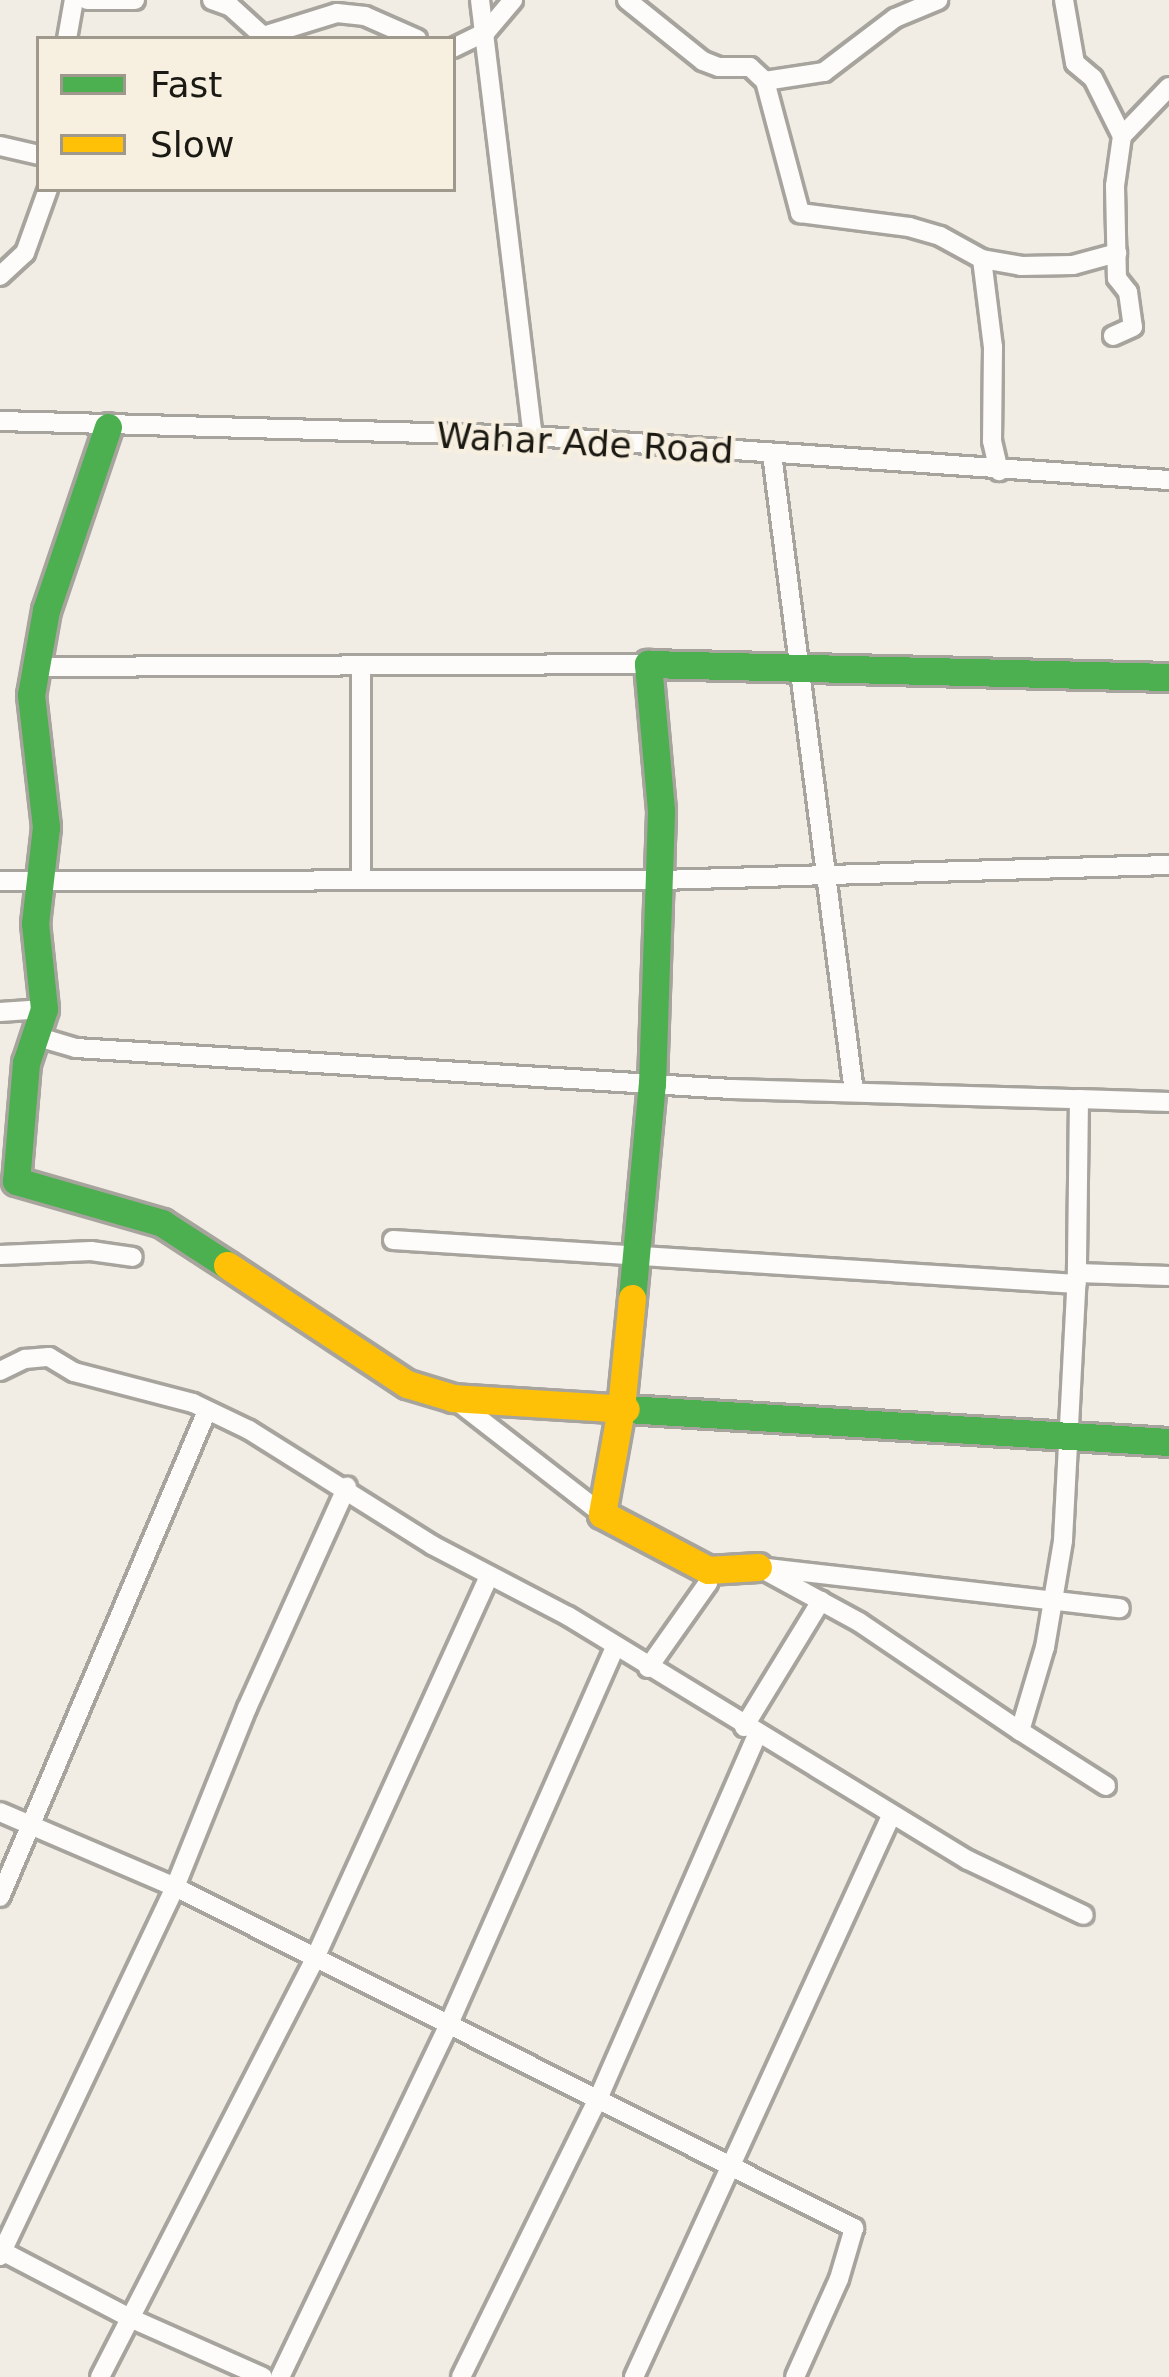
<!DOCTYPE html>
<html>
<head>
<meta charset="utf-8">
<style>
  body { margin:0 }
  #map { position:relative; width:1169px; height:2377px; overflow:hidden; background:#f1ede5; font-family:"DejaVu Sans",sans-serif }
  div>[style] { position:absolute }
  .roads { filter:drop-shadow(3px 0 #a7a49e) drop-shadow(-3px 0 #a7a49e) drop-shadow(0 3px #a7a49e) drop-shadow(0 -3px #a7a49e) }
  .street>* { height:18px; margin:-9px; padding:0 9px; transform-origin:9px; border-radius:9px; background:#fdfcfb }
  .fast>* { height:27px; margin:-13.5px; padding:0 13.5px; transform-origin:13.5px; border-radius:13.5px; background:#4caf50 }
  .slow>* { height:27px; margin:-13.5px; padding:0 13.5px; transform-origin:13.5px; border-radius:13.5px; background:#ffc107 }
  span { translate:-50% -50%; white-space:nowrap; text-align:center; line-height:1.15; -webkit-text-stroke:9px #f7efdf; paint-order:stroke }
  .street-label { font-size:36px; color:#1b1913 }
  .legend { position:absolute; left:36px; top:36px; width:420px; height:156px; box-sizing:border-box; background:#f7efdf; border:3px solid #9f998d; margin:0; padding:15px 21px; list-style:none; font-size:36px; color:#1b1913 }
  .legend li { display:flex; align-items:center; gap:24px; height:60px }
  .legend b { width:60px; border:3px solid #9f998d }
</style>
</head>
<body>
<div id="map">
  <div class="roads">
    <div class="street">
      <div style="left:87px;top:0;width:48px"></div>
      <div style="left:212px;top:0;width:20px;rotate:20deg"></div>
      <div style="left:231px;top:7px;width:43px;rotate:42.2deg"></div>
      <div style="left:263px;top:36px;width:77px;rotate:-17.3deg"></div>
      <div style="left:337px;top:13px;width:28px;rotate:6deg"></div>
      <div style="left:365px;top:16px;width:57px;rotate:23.9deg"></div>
      <div style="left:480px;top:0;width:439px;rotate:83.1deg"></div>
      <div style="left:627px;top:0;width:97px;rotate:38.8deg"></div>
      <div style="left:703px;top:61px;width:17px;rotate:21deg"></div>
      <div style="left:719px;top:67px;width:31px"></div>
      <div style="left:750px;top:67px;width:21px;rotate:43deg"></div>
      <div style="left:765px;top:81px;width:60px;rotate:-8.7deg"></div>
      <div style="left:824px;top:72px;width:89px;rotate:-37.3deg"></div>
      <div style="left:895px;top:18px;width:47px;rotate:-22.7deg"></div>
      <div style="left:1064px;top:0;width:64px;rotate:80.1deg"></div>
      <div style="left:1075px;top:63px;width:23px;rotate:40deg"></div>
      <div style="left:1093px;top:78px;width:65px;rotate:63.4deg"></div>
      <div style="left:1122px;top:136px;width:50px;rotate:98deg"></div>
      <div style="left:1115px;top:186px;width:92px;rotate:88.8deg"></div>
      <div style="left:1117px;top:278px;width:18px;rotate:52deg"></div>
      <div style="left:1128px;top:292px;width:35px;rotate:82deg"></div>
      <div style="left:1133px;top:327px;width:22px;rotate:156deg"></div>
      <div style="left:67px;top:39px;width:40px;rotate:-80deg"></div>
      <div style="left:453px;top:48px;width:37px;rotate:-26deg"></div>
      <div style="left:486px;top:32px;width:42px;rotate:-49.8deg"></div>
      <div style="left:765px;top:81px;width:137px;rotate:75.1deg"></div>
      <div style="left:800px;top:213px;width:110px;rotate:7.3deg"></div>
      <div style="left:909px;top:227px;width:32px;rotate:16deg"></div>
      <div style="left:940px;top:236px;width:48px;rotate:28.7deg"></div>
      <div style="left:982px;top:259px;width:40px;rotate:10deg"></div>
      <div style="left:1021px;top:266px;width:52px;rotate:-1.1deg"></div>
      <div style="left:1073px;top:265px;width:46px;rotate:-15.3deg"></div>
      <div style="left:1122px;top:136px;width:68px;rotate:-46.2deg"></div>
      <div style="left:0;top:146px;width:40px;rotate:13deg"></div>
      <div style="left:982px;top:259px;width:89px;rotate:82.9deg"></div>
      <div style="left:993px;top:347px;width:94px;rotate:90.6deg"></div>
      <div style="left:992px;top:441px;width:31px;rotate:77deg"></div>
      <div style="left:0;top:276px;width:34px;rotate:-43deg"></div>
      <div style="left:25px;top:253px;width:68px;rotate:-70.2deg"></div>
      <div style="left:0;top:421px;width:533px;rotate:1.61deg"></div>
      <div style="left:533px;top:436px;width:638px;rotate:3.96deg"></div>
      <div style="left:772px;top:454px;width:643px;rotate:82.68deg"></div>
      <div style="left:361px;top:665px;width:213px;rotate:90deg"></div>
      <div style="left:36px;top:667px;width:612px;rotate:-0.28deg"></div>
      <div style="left:0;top:881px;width:660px;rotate:-0.09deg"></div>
      <div style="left:660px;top:880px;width:509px;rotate:-1.69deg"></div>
      <div style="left:0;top:1012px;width:44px;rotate:-3.9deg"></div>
      <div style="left:35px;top:1036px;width:43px;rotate:16.3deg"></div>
      <div style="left:76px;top:1048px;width:657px;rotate:3.58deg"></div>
      <div style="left:732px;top:1089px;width:347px;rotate:1.7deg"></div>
      <div style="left:1169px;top:1102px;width:90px;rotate:-178.1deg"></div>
      <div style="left:1079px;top:1099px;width:174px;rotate:90.7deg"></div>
      <div style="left:1077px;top:1273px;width:92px;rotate:1.9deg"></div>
      <div style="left:393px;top:1240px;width:685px;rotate:3.68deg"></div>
      <div style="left:0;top:1255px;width:91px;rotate:-2.5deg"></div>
      <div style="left:91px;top:1251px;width:42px;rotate:8.1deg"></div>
      <div style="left:1077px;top:1273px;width:268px;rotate:93deg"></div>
      <div style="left:1063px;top:1541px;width:108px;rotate:99.6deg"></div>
      <div style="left:1045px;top:1647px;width:88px;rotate:106.6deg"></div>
      <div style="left:1020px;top:1731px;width:102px;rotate:32.6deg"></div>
      <div style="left:0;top:1371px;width:28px;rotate:-26deg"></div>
      <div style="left:25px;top:1359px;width:24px;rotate:-5deg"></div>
      <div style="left:49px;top:1357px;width:29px;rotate:31deg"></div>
      <div style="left:74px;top:1372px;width:123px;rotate:14.6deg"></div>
      <div style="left:193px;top:1403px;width:62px;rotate:25.7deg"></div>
      <div style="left:249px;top:1430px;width:216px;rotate:32.1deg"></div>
      <div style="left:432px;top:1545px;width:153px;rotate:27.6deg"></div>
      <div style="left:568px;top:1616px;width:469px;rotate:31.4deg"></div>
      <div style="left:968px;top:1860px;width:128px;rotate:25.4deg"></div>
      <div style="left:454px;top:1399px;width:187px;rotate:37.8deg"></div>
      <div style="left:648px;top:1668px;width:104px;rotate:-54.8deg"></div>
      <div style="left:708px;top:1583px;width:13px;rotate:-90deg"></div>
      <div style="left:744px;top:1727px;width:148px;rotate:-58.6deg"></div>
      <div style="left:1020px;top:1731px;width:194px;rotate:-145.9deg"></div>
      <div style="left:859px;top:1622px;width:115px;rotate:-151.4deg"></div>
      <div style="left:758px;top:1567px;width:364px;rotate:6.5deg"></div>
      <div style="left:0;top:1812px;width:190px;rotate:23.2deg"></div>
      <div style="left:175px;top:1887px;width:760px;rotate:26.67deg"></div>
      <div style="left:854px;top:2228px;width:53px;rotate:106.4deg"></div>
      <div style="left:839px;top:2279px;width:107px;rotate:114.2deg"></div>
      <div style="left:0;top:1897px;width:528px;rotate:-66.93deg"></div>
      <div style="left:0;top:2250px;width:147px;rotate:27.6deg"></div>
      <div style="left:130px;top:2318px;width:145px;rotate:23.9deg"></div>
      <div style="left:0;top:2256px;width:408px;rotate:-64.6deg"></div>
      <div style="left:175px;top:1887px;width:193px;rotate:-68.1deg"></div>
      <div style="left:247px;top:1708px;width:243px;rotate:-65.7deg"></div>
      <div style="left:100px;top:2377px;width:471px;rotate:-62.8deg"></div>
      <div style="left:315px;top:1958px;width:420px;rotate:-65.5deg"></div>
      <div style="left:280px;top:2377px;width:389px;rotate:-64.4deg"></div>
      <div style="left:448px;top:2026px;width:414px;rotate:-66.2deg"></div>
      <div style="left:461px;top:2377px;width:310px;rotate:-63.8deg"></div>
      <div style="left:598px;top:2099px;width:397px;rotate:-66.4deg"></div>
      <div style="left:634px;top:2377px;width:617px;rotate:-65.39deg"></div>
    </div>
    <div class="fast">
      <div style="left:108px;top:427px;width:193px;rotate:108.7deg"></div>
      <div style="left:46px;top:610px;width:86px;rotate:100deg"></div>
      <div style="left:31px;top:695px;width:133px;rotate:83.5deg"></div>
      <div style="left:46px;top:827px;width:97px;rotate:96.5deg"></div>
      <div style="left:35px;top:923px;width:86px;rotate:84deg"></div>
      <div style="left:44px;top:1009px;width:57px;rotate:108.4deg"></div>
      <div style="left:26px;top:1063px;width:118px;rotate:94.8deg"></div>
      <div style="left:16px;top:1181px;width:152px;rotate:16deg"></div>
      <div style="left:162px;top:1223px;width:77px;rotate:32.9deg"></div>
      <div style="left:632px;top:1298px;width:215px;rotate:-84.7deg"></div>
      <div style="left:652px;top:1084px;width:274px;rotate:-88.1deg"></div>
      <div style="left:661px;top:810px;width:147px;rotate:-95.1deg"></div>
      <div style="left:648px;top:664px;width:521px;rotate:1.43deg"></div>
      <div style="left:626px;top:1409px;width:544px;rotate:3.48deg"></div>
    </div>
    <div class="slow">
      <div style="left:227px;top:1265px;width:216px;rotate:33.5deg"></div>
      <div style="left:407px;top:1384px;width:48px;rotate:16.9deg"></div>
      <div style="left:453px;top:1398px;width:173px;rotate:3.6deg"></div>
      <div style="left:632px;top:1298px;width:112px;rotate:95.7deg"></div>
      <div style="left:621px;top:1409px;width:107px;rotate:100.3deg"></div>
      <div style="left:602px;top:1514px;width:120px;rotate:27.8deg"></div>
      <div style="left:708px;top:1570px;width:50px;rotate:-3.4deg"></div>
    </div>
  </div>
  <div class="street-label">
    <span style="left:585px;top:443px;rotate:3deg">Wahar Ade Road</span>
  </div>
  <ul class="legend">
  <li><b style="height:15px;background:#4caf50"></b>Fast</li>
  <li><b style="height:15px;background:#ffc107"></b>Slow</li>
  </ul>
</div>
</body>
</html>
